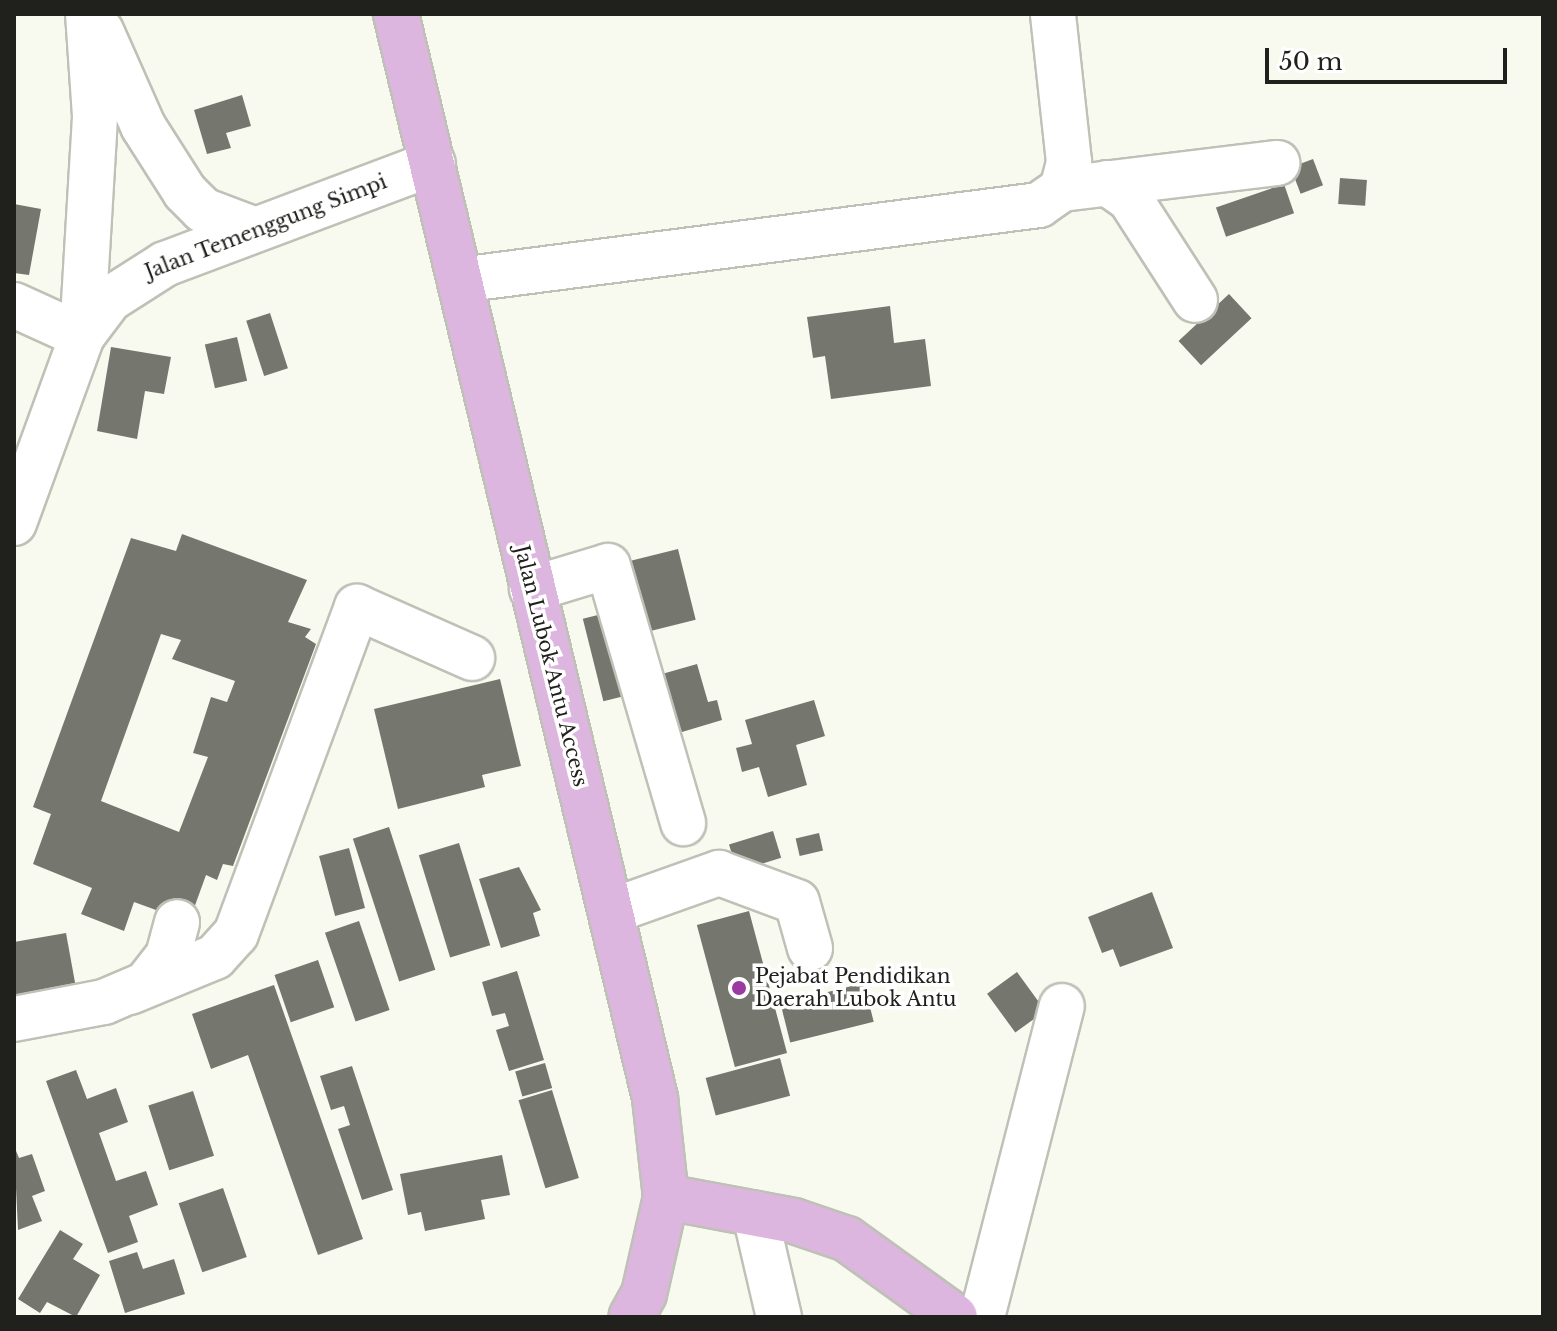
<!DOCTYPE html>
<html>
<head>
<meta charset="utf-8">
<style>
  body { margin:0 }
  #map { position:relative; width:1557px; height:1331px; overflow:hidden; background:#f8faef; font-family:"Libre Baskerville",serif }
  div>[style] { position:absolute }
  .building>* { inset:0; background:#75776e; transform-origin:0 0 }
  .roads { filter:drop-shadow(2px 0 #bfc1b7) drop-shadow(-2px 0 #bfc1b7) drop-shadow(0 2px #bfc1b7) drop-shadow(0 -2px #bfc1b7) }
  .minor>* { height:44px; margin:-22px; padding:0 22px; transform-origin:22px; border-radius:22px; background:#fff }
  .major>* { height:44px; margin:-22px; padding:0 22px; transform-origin:22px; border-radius:22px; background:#dcb6de }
  .dots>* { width:22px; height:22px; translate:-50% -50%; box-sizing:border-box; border:4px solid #fff; border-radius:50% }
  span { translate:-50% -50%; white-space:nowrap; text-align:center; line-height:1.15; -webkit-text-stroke:7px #fff; paint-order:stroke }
  .street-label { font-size:20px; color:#20211d }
  .poi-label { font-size:20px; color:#20211d }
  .left { translate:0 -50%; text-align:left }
  .frame { position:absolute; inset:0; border:16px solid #20211d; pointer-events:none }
  .scale { position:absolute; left:1265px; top:48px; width:242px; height:36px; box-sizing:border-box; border:4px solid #20211d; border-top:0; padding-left:10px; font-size:24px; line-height:28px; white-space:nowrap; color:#20211d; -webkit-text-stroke:6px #fff; paint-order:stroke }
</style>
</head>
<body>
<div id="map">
  <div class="building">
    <div style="clip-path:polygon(242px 95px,251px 126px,226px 133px,231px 148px,207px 154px,194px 110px)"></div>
    <div style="left:1313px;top:159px;width:28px;height:24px;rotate:69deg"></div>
    <div style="left:1340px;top:178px;width:27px;height:26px;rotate:4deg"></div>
    <div style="left:1284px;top:184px;width:31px;height:72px;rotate:71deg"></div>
    <div style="clip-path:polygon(14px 204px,41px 209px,29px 275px,14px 273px)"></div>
    <div style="left:1229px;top:294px;width:33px;height:69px;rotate:47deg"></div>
    <div style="clip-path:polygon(890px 306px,894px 343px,925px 339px,931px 386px,831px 399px,825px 356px,813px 358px,807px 317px)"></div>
    <div style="left:270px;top:313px;width:58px;height:25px;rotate:72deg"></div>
    <div style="left:237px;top:337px;width:45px;height:33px;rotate:77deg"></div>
    <div style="clip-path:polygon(111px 347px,171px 357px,164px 394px,145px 391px,137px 439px,97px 431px)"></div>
    <div style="clip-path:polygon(evenodd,182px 534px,307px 580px,288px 622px,311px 629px,305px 637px,316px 644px,233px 866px,223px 864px,217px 880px,206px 875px,189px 922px,134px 902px,124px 931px,81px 914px,92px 888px,33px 864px,51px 814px,33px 807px,131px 538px,176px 551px,182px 534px,161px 634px,181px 640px,172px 659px,235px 681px,227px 702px,211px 697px,193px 753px,208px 757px,179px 832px,101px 801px,161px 634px)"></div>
    <div style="left:678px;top:549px;width:73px;height:59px;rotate:76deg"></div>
    <div style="left:610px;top:612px;width:85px;height:28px;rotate:76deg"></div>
    <div style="clip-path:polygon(697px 664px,708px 702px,717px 700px,722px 720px,672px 735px,655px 676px)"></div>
    <div style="clip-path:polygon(500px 679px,521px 766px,482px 775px,485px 787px,398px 809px,374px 709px)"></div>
    <div style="clip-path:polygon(814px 700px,825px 736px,796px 745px,807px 785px,768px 797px,759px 767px,742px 772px,736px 748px,752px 744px,745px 720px)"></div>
    <div style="left:389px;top:827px;width:150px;height:38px;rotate:72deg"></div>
    <div style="left:773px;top:831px;width:28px;height:46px;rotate:73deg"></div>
    <div style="left:819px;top:833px;width:18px;height:24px;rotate:77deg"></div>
    <div style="left:459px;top:843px;width:107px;height:42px;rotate:73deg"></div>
    <div style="left:349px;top:848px;width:62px;height:31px;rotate:75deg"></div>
    <div style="clip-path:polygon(519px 867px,541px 910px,533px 913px,540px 936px,501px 948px,479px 879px)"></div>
    <div style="clip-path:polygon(1152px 892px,1173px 948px,1120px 967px,1113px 949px,1102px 953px,1088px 917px)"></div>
    <div style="left:749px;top:911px;width:147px;height:54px;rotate:75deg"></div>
    <div style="left:359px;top:921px;width:94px;height:36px;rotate:71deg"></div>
    <div style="clip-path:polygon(66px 933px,76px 988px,14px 1000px,14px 942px)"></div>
    <div style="left:318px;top:960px;width:50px;height:46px;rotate:71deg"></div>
    <div style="clip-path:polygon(517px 971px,544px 1060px,509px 1071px,496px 1030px,509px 1026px,505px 1013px,492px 1016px,482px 982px)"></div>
    <div style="left:1017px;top:972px;width:48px;height:37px;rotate:54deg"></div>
    <div style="left:864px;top:983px;width:40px;height:86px;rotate:76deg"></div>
    <div style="clip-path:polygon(274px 985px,363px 1239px,318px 1255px,248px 1055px,211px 1069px,192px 1014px)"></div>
    <div style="left:780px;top:1058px;width:39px;height:77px;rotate:75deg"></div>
    <div style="left:545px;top:1063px;width:26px;height:31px;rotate:74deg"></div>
    <div style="clip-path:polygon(352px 1066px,393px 1190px,362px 1200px,338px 1129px,350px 1125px,344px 1106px,331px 1110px,320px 1076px)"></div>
    <div style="clip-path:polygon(76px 1070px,87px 1099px,116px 1088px,128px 1122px,99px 1133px,116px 1181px,146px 1171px,158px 1205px,129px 1216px,138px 1242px,108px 1253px,46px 1081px)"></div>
    <div style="left:552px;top:1090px;width:92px;height:35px;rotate:73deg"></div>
    <div style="left:193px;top:1091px;width:68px;height:47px;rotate:72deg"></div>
    <div style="clip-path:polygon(14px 1146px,19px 1158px,32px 1154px,45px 1191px,32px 1196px,42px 1221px,18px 1230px)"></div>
    <div style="clip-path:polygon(502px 1155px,510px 1195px,481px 1200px,485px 1219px,425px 1231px,421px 1212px,408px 1215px,400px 1174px)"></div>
    <div style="left:223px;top:1188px;width:73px;height:47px;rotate:71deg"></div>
    <div style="clip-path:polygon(60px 1230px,83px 1244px,73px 1259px,100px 1275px,76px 1317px,47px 1302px,40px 1313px,18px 1299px)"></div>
    <div style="clip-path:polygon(137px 1252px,143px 1269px,174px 1259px,185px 1294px,125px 1313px,109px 1261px)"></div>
  </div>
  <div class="roads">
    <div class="minor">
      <div style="left:101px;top:31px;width:104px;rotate:66.1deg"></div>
      <div style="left:143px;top:126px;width:78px;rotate:57.5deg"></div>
      <div style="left:185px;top:192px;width:25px;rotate:45deg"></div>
      <div style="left:203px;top:210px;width:53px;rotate:20.8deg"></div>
      <div style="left:1107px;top:183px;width:28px;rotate:35deg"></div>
      <div style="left:1130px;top:199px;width:120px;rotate:57.2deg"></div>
      <div style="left:1062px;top:189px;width:217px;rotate:-6.9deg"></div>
      <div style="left:460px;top:280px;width:584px;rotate:-7.38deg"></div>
      <div style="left:1039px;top:205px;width:28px;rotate:-35deg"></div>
      <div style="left:1062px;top:189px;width:28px;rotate:-75deg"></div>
      <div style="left:1069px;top:162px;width:149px;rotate:-96.2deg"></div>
      <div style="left:14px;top:305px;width:75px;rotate:24.5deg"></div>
      <div style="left:82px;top:336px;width:220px;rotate:-86.6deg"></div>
      <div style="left:95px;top:116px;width:102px;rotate:-93.9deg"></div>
      <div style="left:14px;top:523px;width:199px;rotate:-70deg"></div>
      <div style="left:82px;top:336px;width:46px;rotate:-52.9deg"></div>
      <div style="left:110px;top:299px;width:65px;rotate:-32.5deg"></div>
      <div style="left:165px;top:264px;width:286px;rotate:-20.6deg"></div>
      <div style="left:532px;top:589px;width:79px;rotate:-16.8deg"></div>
      <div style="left:608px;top:566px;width:268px;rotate:73.7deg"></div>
      <div style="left:612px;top:911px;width:114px;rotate:-19.6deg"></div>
      <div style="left:719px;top:873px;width:83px;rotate:20.4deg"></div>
      <div style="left:797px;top:902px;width:48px;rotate:74.2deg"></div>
      <div style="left:130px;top:992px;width:92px;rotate:-22.4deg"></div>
      <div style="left:215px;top:957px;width:31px;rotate:-48deg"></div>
      <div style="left:236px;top:934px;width:349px;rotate:-69.7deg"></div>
      <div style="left:357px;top:607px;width:126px;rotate:23.9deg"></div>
      <div style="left:14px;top:1019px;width:92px;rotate:-10.7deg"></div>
      <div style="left:104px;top:1002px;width:46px;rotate:-23.2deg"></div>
      <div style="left:146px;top:984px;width:36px;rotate:-52deg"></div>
      <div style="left:168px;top:956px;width:35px;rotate:-75deg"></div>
      <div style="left:755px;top:1214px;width:106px;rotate:76.9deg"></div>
      <div style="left:982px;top:1317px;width:321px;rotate:-75.6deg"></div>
    </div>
    <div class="major">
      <div style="left:396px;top:14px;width:1115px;rotate:76.56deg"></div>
      <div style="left:655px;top:1098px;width:100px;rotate:83.7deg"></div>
      <div style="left:666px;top:1197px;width:99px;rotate:102.8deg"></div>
      <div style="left:644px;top:1294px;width:26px;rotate:119deg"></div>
      <div style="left:666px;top:1197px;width:130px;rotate:10.6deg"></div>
      <div style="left:794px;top:1221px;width:56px;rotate:18.8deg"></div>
      <div style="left:847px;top:1239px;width:133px;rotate:35.8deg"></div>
    </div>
  </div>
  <div class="dots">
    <div style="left:739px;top:988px;background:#9a3aa2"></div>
  </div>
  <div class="street-label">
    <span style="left:266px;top:227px;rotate:-21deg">Jalan Temenggung Simpi</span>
    <span style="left:551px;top:666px;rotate:76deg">Jalan Lubok Antu Access</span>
  </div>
  <div class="poi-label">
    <span class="left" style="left:755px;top:988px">Pejabat Pendidikan<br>Daerah Lubok Antu</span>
  </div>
  <div class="frame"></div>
  <div class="scale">50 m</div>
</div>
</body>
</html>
